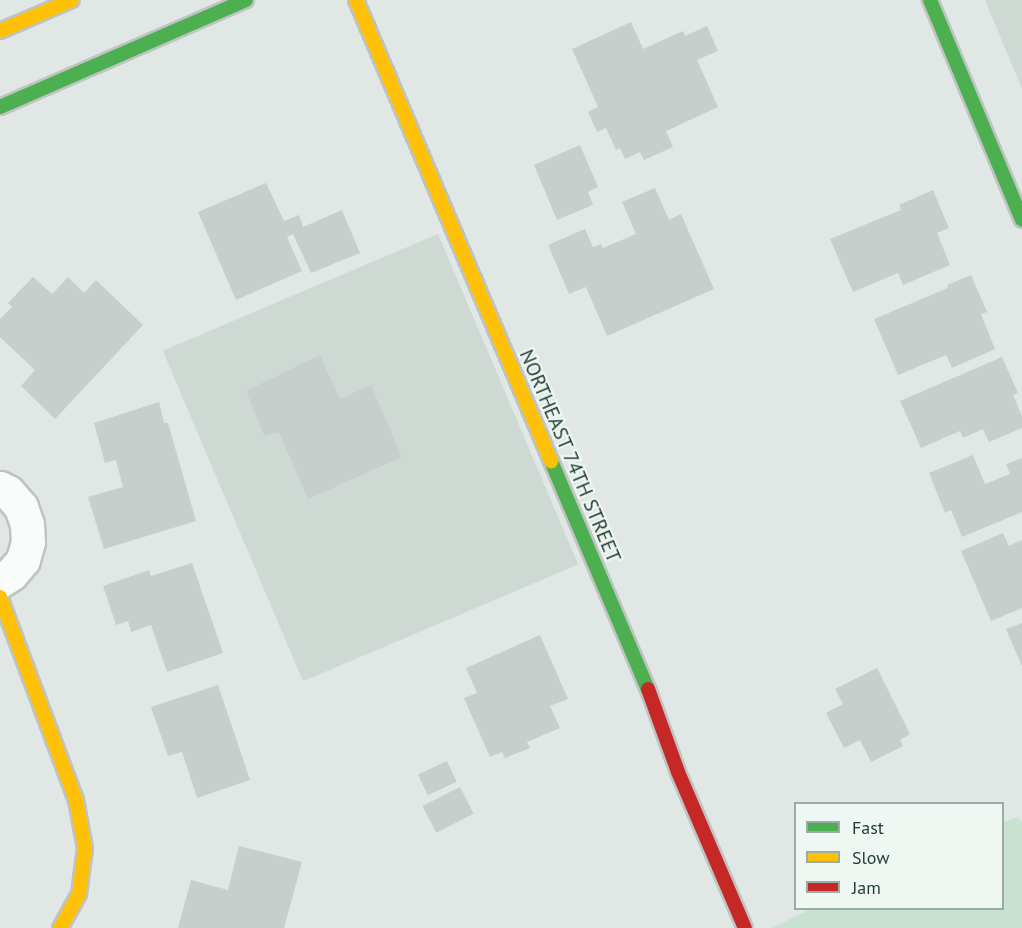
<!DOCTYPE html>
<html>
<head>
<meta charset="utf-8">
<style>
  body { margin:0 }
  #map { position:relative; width:1022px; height:928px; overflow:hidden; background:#e1e7e4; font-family:"PT Sans",sans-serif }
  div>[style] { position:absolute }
  .built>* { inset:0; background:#ced9d4; transform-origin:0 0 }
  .green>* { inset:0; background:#c9e1d0 }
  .building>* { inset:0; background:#c8cecc; transform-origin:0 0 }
  .roads { filter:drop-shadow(2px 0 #bec4c1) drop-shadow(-2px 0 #bec4c1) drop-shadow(0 2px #bec4c1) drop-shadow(0 -2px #bec4c1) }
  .street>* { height:33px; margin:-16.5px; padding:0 16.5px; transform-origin:16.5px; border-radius:16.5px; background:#fafbfb }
  .fast>* { height:14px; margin:-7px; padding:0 7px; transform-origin:7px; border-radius:7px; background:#4caf50 }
  .slow>* { height:14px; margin:-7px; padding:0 7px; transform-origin:7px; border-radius:7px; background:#ffc107 }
  .jam>* { height:14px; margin:-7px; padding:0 7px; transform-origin:7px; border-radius:7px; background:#c62828 }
  span { translate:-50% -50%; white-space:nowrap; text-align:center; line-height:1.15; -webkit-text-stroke:4.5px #eef7f2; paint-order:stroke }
  .street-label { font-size:20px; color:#1f3a33 }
  .legend { position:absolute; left:794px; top:802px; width:210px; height:108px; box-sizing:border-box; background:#eef7f2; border:2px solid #9baba6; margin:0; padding:8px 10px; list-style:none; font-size:18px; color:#1f3a33 }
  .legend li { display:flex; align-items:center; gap:12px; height:30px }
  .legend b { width:30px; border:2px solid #9baba6 }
</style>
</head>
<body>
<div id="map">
  <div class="built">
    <div style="clip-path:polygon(985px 0,1022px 0,1022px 89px)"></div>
    <div style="left:438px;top:234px;width:359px;height:299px;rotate:67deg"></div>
  </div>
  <div class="green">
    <div style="clip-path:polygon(1018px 817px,1022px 822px,1022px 928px,772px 928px,811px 909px,1002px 908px,1003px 822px)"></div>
  </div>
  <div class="building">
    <div style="clip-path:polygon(631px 22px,643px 49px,683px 31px,685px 36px,707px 26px,718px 51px,697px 60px,718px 107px,666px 131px,673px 147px,644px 160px,640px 152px,625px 159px,620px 148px,616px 150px,606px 128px,597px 132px,588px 112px,598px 107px,572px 49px)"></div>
    <div style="clip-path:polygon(580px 145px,598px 187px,588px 192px,593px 205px,557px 220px,534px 165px)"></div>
    <div style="clip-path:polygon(266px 183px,284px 221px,299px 215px,303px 227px,342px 210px,360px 253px,311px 273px,293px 234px,287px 237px,302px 271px,236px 300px,198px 212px)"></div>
    <div style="clip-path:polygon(655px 188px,669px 220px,681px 214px,714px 289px,607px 336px,586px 287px,569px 294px,548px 245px,585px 229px,593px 247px,601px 244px,603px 248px,636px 234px,622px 202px)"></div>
    <div style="clip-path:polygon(933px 190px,949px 228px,937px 233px,950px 265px,903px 285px,898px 273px,853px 292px,830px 239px,901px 210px,899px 205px)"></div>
    <div style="clip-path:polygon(971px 275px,987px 312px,981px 314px,995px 349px,952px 368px,946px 355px,898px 375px,874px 319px,948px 288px,947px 285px)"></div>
    <div style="clip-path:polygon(33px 277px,52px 294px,68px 277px,84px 293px,96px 280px,143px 325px,55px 419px,21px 386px,35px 370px,0 337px,0 319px,12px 307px,8px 303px)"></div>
    <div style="clip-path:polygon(320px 355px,340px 399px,371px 385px,402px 457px,308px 499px,279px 432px,264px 436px,246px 391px)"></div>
    <div style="clip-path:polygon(1002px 357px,1018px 393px,1013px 395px,1022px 416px,1022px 428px,989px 442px,983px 429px,963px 438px,960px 431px,921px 448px,900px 401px)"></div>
    <div style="clip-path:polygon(159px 402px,164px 423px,168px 423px,196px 521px,104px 549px,88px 497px,123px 487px,116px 460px,105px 463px,94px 423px)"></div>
    <div style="clip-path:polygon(973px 455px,985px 484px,1010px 474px,1006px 464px,1022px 458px,1022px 512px,962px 537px,951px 510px,945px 513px,929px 473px)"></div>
    <div style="clip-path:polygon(1003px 533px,1009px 546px,1022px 540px,1022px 608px,991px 621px,961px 551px)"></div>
    <div style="clip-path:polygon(192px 563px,223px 653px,167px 672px,151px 625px,131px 632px,128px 621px,116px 625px,103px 586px,149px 570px,151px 576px)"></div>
    <div style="clip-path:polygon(1022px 623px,1022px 666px,1006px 629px)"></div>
    <div style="clip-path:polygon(540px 635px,568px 699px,550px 706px,560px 728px,527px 742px,530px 748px,505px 758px,502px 752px,490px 757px,464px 698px,477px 693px,466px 668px)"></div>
    <div style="clip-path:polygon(877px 668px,910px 734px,900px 740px,903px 746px,871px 762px,860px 740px,844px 748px,826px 713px,843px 704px,835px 689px)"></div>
    <div style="clip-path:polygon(218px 685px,250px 780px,197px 798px,182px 752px,168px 756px,151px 707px)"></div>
    <div style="left:447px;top:761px;width:23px;height:32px;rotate:65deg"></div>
    <div style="left:460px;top:787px;width:30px;height:42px;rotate:63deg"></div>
    <div style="clip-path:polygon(239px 846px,302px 862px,284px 928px,178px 928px,191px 880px,228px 890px)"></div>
  </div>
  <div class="roads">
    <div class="street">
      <div style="left:0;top:488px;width:9px;rotate:27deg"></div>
      <div style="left:8px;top:492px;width:20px;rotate:49deg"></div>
      <div style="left:21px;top:507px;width:18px;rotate:71deg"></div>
      <div style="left:27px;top:524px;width:18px;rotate:87deg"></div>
      <div style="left:28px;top:542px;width:19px;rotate:106deg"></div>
      <div style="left:23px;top:560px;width:18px;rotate:131deg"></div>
      <div style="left:11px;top:574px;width:13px;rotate:148deg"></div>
    </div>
    <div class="fast">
      <div style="left:930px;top:0;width:238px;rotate:67.3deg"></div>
      <div style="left:0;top:107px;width:268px;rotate:-23.5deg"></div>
      <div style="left:551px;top:461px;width:248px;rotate:67deg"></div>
    </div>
    <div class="slow">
      <div style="left:356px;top:0;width:501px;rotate:67.07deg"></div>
      <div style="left:0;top:31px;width:78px;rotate:-23.3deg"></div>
      <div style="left:0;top:597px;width:217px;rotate:69.5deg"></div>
      <div style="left:76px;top:800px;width:49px;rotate:79.4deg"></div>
      <div style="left:85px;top:848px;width:46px;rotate:97.4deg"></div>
      <div style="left:79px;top:894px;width:39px;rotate:119deg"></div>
    </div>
    <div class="jam">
      <div style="left:648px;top:689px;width:88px;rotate:70.1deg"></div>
      <div style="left:678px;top:772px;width:170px;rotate:66.8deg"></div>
    </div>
  </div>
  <div class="street-label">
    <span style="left:570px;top:456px;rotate:67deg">NORTHEAST 74TH STREET</span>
  </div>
  <ul class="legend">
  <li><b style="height:8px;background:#4caf50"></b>Fast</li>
  <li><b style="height:8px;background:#ffc107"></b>Slow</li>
  <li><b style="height:8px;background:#c62828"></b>Jam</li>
  </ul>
</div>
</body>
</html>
